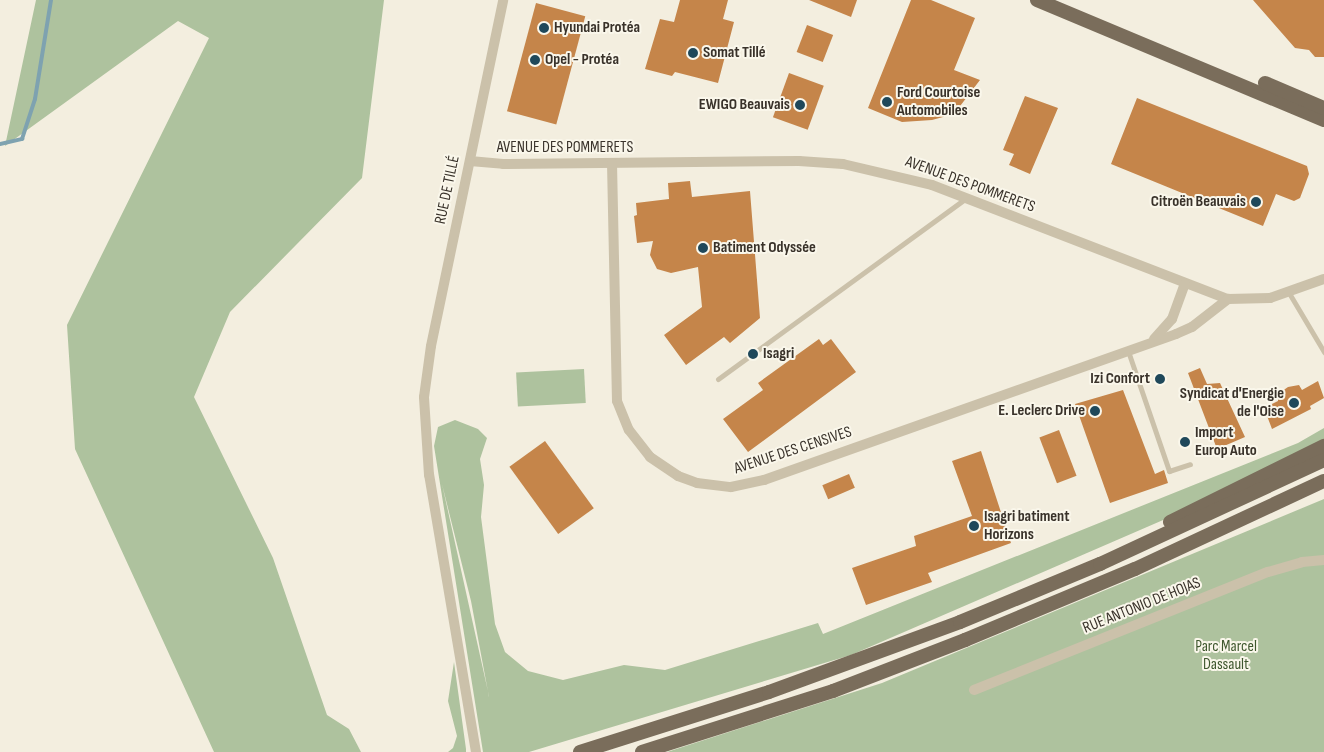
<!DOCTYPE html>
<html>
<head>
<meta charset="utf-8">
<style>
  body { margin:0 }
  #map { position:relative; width:1324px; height:752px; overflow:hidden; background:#f3eedf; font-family:"Sofia Sans Condensed",sans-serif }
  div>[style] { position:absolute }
  .green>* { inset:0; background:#aec29e; transform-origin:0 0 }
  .stream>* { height:4px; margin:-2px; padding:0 2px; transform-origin:2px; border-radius:2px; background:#7ea2b0 }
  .building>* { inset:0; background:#c5854a; transform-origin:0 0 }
  .service>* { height:5px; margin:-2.5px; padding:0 2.5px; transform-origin:2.5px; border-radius:2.5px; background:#cbc1aa }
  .minor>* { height:10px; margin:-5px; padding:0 5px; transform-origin:5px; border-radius:5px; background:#cbc1aa }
  .primary>* { height:14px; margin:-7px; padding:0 7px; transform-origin:7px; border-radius:7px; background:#7a6d5b }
  .dots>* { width:14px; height:14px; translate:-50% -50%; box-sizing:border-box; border:2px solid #faf7eb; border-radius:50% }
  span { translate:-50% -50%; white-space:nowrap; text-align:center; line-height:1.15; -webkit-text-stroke:4px #faf7eb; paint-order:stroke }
  .poi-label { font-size:16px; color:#39322a; font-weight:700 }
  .left { translate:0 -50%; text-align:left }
  .right { translate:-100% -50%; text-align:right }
  .street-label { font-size:16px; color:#39322a }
  .park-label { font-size:16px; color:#3e572d }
</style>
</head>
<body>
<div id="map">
  <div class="green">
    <div style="clip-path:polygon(36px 0,384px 0,362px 178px,230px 312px,194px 397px,273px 558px,327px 715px,349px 729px,361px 752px,214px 752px,75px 449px,67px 325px,209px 38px,178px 21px,5px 146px)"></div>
    <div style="left:584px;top:369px;width:34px;height:68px;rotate:87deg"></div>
    <div style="clip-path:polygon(evenodd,455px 420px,478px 429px,487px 438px,480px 459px,484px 485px,481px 517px,495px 624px,505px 652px,528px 671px,563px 680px,624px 665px,665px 670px,818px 623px,823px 634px,1298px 443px,1324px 428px,1324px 441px,1177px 514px,851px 655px,529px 752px,483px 752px,434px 446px,438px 427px,455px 420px,442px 484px,471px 601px,489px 697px,489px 696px,442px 484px)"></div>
    <div style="clip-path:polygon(1324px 499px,1324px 752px,667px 752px,882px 683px)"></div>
    <div style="clip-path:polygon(454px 662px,466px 749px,466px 752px,448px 752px,453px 748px,457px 736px,448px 701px)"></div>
  </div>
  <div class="stream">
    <div style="left:0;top:144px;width:23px;rotate:-13deg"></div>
    <div style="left:22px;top:139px;width:42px;rotate:-72deg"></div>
    <div style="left:35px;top:99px;width:100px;rotate:-80.8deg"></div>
  </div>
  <div class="building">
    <div style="clip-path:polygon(680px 0,728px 0,723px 19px,734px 22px,718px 83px,675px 72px,672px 76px,645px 69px,660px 19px,674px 22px)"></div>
    <div style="clip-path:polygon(809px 0,857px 0,851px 17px)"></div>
    <div style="clip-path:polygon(911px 0,931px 0,975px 18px,954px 70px,980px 80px,954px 114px,932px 120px,902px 122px,868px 108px)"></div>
    <div style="clip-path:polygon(1253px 0,1324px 0,1324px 57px,1315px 57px,1309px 50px,1295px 48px)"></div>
    <div style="left:536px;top:3px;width:51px;height:112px;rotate:15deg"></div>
    <div style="left:807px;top:25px;width:28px;height:29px;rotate:21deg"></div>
    <div style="left:789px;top:73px;width:37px;height:47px;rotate:20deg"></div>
    <div style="clip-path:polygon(1025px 96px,1058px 108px,1030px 174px,1009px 165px,1014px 154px,1003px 150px)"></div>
    <div style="clip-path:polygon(1137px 98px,1307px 166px,1309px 174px,1300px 198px,1294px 201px,1276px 194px,1263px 226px,1111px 164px)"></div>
    <div style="clip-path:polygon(690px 181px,692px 197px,750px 191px,760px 318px,730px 343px,724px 337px,686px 365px,664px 335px,702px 307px,698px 267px,671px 273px,657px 269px,650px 255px,653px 241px,637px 243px,634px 216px,637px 215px,636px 203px,669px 199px,668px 183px)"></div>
    <div style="clip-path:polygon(819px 339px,823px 345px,831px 339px,856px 372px,748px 452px,723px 419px,763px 390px,758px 383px)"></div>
    <div style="clip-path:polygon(1200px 368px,1207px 384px,1220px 383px,1245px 437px,1217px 449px,1188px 373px)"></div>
    <div style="clip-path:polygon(1318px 381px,1324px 398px,1310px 406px,1311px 409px,1272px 429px,1264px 408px,1278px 401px,1278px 394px,1288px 387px,1299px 385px,1302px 390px)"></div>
    <div style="clip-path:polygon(1123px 390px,1155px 474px,1164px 470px,1168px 483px,1110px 503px,1075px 404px)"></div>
    <div style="left:1059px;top:430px;width:49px;height:21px;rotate:69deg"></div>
    <div style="left:545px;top:441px;width:83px;height:44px;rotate:54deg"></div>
    <div style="clip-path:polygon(981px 451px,1011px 543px,928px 573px,932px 582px,866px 605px,852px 568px,916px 546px,914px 536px,972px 516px,952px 461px)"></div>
    <div style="left:849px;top:474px;width:15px;height:29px;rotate:67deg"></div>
  </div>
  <div class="service">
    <div style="left:1289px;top:293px;width:69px;rotate:59.3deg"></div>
    <div style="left:1128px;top:351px;width:127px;rotate:71.1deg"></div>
    <div style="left:1169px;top:471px;width:22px;rotate:-18deg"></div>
    <div style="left:718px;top:379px;width:307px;rotate:-36.1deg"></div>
  </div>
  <div class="minor">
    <div style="left:470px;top:161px;width:33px;rotate:5deg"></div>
    <div style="left:503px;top:164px;width:296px;rotate:-0.6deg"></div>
    <div style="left:799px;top:161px;width:44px;rotate:3.9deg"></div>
    <div style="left:843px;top:164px;width:91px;rotate:13.3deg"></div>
    <div style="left:932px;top:185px;width:317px;rotate:21.1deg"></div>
    <div style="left:1228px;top:299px;width:42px;rotate:-1.4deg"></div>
    <div style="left:1270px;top:298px;width:57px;rotate:-19.4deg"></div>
    <div style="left:612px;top:163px;width:238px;rotate:88.8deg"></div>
    <div style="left:617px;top:401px;width:31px;rotate:68deg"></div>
    <div style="left:629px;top:430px;width:34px;rotate:52deg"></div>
    <div style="left:650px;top:457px;width:34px;rotate:34deg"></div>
    <div style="left:678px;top:476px;width:20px;rotate:20deg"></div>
    <div style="left:697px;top:483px;width:34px;rotate:7deg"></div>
    <div style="left:731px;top:487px;width:34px;rotate:-12deg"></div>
    <div style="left:764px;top:480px;width:437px;rotate:-19.5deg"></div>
    <div style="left:1176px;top:334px;width:17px;rotate:-24deg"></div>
    <div style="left:1192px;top:327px;width:46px;rotate:-37.9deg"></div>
    <div style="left:1154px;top:339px;width:27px;rotate:-48deg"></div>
    <div style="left:1172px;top:319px;width:37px;rotate:-70deg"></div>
    <div style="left:974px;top:690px;width:317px;rotate:-21.9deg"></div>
    <div style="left:1268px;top:572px;width:35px;rotate:-16deg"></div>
    <div style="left:1302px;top:562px;width:22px;rotate:-5deg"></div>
    <div style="left:476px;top:752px;width:281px;rotate:-99.6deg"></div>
    <div style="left:429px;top:475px;width:78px;rotate:-93.7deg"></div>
    <div style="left:424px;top:397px;width:51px;rotate:-82.2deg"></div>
    <div style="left:431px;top:346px;width:353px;rotate:-78.2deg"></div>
  </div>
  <div class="primary">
    <div style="left:1037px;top:0;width:311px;rotate:22.7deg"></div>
    <div style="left:1265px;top:83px;width:64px;rotate:23deg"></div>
    <div style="left:1170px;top:522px;width:172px;rotate:-26.3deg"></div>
    <div style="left:580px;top:752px;width:198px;rotate:-17.6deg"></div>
    <div style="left:769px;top:692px;width:203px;rotate:-20.1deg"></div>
    <div style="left:960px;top:622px;width:152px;rotate:-22.5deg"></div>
    <div style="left:1100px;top:564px;width:247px;rotate:-24.9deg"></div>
    <div style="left:642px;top:752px;width:201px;rotate:-17.7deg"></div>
    <div style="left:833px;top:691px;width:142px;rotate:-21.1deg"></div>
    <div style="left:965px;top:640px;width:184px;rotate:-22.7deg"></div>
    <div style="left:1135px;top:569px;width:208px;rotate:-25deg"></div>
  </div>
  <div class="dots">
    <div style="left:544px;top:28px;background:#1f485a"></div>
    <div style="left:693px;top:53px;background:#1f485a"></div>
    <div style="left:535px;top:60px;background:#1f485a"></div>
    <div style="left:887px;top:102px;background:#1f485a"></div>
    <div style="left:800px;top:105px;background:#1f485a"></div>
    <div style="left:1256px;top:202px;background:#1f485a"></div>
    <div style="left:703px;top:248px;background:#1f485a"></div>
    <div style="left:753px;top:354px;background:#1f485a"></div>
    <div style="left:1160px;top:379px;background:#1f485a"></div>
    <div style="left:1294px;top:403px;background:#1f485a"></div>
    <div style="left:1095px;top:411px;background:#1f485a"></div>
    <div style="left:1185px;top:442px;background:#1f485a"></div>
    <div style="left:974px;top:526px;background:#1f485a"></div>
  </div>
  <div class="poi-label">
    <span class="left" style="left:554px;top:28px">Hyundai Protéa</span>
    <span class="left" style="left:703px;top:53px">Somat Tillé</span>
    <span class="left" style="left:545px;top:60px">Opel - Protéa</span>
    <span class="left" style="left:897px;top:102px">Ford Courtoise<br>Automobiles</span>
    <span class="right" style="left:790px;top:105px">EWIGO Beauvais</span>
    <span class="right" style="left:1246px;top:202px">Citroën Beauvais</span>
    <span class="left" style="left:713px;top:248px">Batiment Odyssée</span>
    <span class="left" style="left:763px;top:354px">Isagri</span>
    <span class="right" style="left:1150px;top:379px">Izi Confort</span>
    <span class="right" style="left:1284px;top:403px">Syndicat d'Energie<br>de l'Oise</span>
    <span class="right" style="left:1085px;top:411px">E. Leclerc Drive</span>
    <span class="left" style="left:1195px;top:442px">Import<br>Europ Auto</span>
    <span class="left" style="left:984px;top:526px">Isagri batiment<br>Horizons</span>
  </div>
  <div class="street-label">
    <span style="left:565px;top:148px">AVENUE DES POMMERETS</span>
    <span style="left:970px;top:185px;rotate:20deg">AVENUE DES POMMERETS</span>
    <span style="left:448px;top:190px;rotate:-78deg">RUE DE TILLÉ</span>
    <span style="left:793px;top:451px;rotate:-18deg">AVENUE DES CENSIVES</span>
    <span style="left:1142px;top:606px;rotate:-22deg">RUE ANTONIO DE HOJAS</span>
  </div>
  <div class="park-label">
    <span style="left:1226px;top:656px">Parc Marcel<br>Dassault</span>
  </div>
</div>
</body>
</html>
